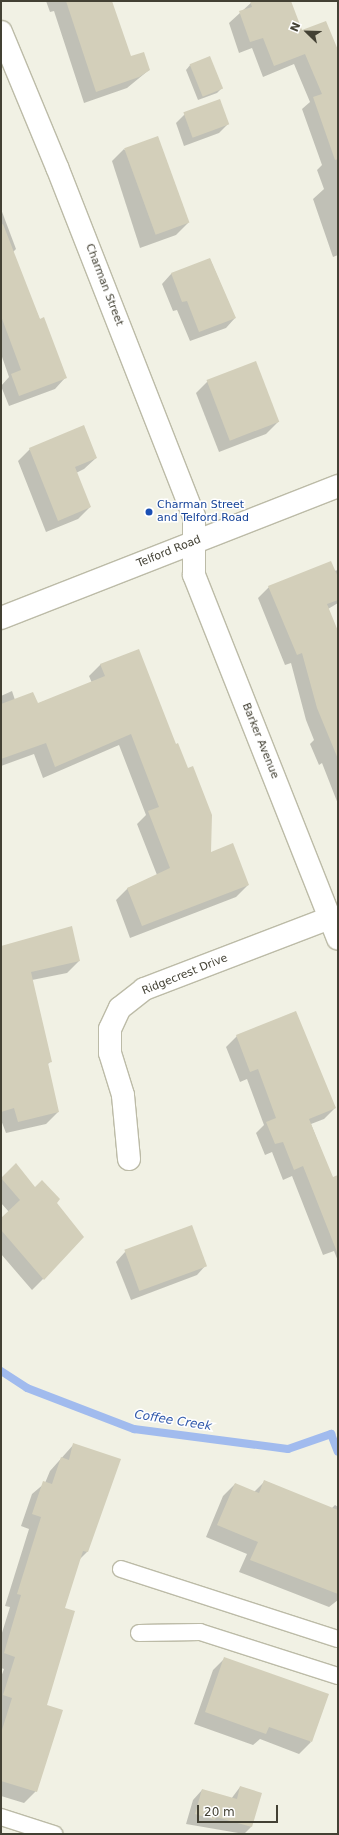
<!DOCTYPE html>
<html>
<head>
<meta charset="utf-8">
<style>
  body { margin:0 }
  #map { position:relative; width:339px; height:1835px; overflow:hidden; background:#f1f1e4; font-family:"DejaVu Sans",sans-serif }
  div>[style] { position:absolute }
  .shadow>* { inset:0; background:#0003 }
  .stream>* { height:8px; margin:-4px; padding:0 4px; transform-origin:4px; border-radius:4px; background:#a1bbee }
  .building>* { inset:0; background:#d3cfba; transform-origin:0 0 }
  .roads { filter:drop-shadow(1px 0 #bcbba7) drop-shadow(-1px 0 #bcbba7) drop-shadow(0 1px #bcbba7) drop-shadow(0 -1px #bcbba7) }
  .service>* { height:16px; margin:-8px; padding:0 8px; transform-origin:8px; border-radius:8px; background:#fff }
  .minor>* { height:22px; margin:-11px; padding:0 11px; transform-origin:11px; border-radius:11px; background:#fff }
  .tertiary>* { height:22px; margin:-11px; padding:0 11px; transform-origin:11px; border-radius:11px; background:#fff }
  .dots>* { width:11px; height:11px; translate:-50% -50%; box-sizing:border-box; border:2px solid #fff; border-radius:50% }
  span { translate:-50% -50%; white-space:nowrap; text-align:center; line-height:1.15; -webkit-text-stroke:3px #fff; paint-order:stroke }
  .street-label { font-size:11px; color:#434134 }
  .transit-label { font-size:11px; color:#164399 }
  .left { translate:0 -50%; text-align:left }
  .water-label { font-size:12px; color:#3159ab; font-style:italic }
  .frame { position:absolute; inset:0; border:2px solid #434134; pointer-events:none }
  .north { position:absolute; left:287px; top:12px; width:40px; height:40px; -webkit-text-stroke:3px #fff; paint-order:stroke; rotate:293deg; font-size:11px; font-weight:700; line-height:16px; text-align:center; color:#434134 }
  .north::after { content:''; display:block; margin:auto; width:14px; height:18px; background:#434134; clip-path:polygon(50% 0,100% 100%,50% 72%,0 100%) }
  .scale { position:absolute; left:197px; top:1805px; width:81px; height:18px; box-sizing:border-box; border:2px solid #434134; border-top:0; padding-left:5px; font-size:12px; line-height:14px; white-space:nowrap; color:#434134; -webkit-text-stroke:3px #fff; paint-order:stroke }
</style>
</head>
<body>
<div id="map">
  <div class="shadow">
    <div style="clip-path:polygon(46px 1px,97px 1px,130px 57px,149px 70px,127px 88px,84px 103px,54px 11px,50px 12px)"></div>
    <div style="clip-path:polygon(253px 1px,290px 1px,302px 32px,338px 59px,338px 255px,333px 257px,313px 199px,324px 189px,317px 170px,322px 165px,302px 109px,310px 102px,294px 64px,263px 77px,252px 48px,239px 53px,229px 23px)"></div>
    <div style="clip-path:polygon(191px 64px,222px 88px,217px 93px,198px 100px,186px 70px)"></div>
    <div style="clip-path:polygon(185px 114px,228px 124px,219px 133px,184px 146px,176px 123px)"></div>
    <div style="clip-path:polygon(124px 149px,188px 223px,176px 235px,140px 248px,112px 161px)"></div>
    <div style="clip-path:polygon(1px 209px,16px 249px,13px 252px,28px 292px,65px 378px,55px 389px,9px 406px,1px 386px,9px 377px,1px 354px)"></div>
    <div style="clip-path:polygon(210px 259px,235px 318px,226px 328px,190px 341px,177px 310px,173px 311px,162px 284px,171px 274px)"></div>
    <div style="clip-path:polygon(208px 381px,278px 422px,266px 434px,219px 452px,196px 393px)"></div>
    <div style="clip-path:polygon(30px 449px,96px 458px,84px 469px,76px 473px,90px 507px,78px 519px,46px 532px,18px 461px)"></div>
    <div style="clip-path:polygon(338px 570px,338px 603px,328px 609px,338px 633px,338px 804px,322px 763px,319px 765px,310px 744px,314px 740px,306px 720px,291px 663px,285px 665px,258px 598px,269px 587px)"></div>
    <div style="clip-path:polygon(101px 664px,210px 853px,248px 885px,236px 897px,130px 938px,116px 900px,128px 888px,157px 875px,137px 824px,146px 815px,119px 745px,43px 778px,34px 754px,1px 766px,1px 696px,12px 691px,15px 700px,37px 704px,92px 683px,89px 676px)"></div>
    <div style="clip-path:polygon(1px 947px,79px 961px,67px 973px,32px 980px,51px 1061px,47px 1065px,58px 1112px,46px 1124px,6px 1133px,1px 1120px)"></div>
    <div style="clip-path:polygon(237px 1036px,335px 1108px,324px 1119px,311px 1124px,332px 1178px,338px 1176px,338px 1261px,334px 1251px,323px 1255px,292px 1176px,283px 1180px,272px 1152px,265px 1155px,256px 1133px,264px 1125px,247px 1079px,240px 1082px,226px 1047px)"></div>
    <div style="clip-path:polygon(16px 1165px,35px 1188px,55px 1203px,43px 1279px,32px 1290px,1px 1254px,1px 1220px,9px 1212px,1px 1203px,1px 1179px)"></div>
    <div style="clip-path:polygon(125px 1252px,206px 1265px,197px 1275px,131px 1300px,116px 1262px)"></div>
    <div style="clip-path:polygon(74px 1444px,119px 1460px,87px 1552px,79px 1560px,64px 1609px,46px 1706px,36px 1791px,24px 1803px,1px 1796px,1px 1677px,4px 1669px,1px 1668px,1px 1636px,10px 1607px,5px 1606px,29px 1529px,21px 1526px,32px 1494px,45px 1483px,50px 1471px)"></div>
    <div style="clip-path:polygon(265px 1481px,331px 1509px,335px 1505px,338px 1507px,338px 1600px,329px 1607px,239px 1572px,247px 1554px,206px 1537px,223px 1496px,235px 1484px,254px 1492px)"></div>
    <div style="clip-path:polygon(225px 1658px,311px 1742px,299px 1754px,260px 1739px,253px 1745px,194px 1724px,213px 1670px)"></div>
    <div style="clip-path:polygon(240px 1787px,251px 1827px,244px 1834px,186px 1824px,193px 1800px,202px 1790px,231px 1799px)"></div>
  </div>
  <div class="stream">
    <div style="left:1px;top:1371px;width:31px;rotate:33deg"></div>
    <div style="left:27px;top:1388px;width:115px;rotate:21deg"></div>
    <div style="left:134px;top:1429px;width:155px;rotate:7.4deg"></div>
    <div style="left:288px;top:1449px;width:46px;rotate:-19.2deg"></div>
    <div style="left:331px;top:1434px;width:19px;rotate:69deg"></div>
  </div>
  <div class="building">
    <div style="clip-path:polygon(66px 1px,112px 1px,131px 56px,144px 52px,150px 70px,139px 77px,96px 92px)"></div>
    <div style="clip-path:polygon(250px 1px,291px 1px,302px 30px,326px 21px,338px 50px,338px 159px,335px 160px,313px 97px,322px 94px,305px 54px,274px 66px,263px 38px,250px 42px,239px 11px,252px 7px)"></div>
    <div style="left:210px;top:56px;width:35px;height:22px;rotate:68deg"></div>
    <div style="left:220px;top:99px;width:27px;height:39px;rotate:70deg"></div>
    <div style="left:158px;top:136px;width:92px;height:36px;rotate:70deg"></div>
    <div style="clip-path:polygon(3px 224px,40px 319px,44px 317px,67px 378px,19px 396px,11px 374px,21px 370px,1px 316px,1px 225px)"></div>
    <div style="clip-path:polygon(210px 258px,236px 318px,199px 332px,187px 301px,182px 302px,171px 273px)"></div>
    <div style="left:256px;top:361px;width:65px;height:53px;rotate:69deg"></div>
    <div style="clip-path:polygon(84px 425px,97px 458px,75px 467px,91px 507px,58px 521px,29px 448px)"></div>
    <div style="clip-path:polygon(331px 561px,338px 577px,338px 600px,327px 604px,338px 631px,338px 759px,317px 708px,302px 653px,297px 655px,268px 586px)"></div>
    <div style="clip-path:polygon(139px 649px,176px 744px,178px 743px,188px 768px,193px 766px,212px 815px,211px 852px,233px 843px,249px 885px,142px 926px,127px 888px,170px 868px,148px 811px,159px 807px,131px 734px,55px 767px,46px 743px,1px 759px,1px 704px,33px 692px,38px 703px,105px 676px,100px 664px)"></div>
    <div style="clip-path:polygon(72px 926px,80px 961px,31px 972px,52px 1062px,48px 1063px,59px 1112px,18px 1122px,14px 1108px,1px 1112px,1px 946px)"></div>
    <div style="clip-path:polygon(296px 1011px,336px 1108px,309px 1119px,333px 1177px,338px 1175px,337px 1252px,303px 1166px,294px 1170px,283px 1142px,275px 1144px,266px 1122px,276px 1118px,258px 1069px,250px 1072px,236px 1035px)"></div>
    <div style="clip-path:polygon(16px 1163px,35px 1187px,42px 1180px,60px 1199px,57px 1203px,84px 1237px,44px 1280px,1px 1230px,1px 1218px,20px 1200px,1px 1178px)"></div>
    <div style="left:192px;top:1225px;width:44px;height:72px;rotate:70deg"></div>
    <div style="clip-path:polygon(73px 1443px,121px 1459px,88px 1552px,83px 1551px,65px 1608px,75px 1611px,47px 1705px,63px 1710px,37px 1792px,1px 1781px,1px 1733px,12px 1698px,3px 1695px,15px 1657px,4px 1653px,21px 1595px,17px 1594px,41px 1517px,32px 1514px,43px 1481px,52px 1484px,61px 1457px,69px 1460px)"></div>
    <div style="clip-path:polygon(264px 1480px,338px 1510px,338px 1594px,250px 1560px,258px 1542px,217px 1525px,235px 1483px,259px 1493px)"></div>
    <div style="clip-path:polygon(224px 1657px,329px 1694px,312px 1742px,269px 1727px,266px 1734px,205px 1712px)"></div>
    <div style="clip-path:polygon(240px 1786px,262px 1793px,252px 1827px,216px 1817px,215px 1820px,195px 1814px,202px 1789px,237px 1799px)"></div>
  </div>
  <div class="roads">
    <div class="service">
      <div style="left:121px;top:1569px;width:228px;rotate:17.9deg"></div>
      <div style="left:139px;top:1633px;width:61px;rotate:-0.9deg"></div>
      <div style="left:200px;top:1632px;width:145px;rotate:17.7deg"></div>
      <div style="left:1px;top:1817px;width:56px;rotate:17.8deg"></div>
    </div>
    <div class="minor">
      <div style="left:129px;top:1159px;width:64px;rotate:-95.4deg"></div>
      <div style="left:123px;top:1095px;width:44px;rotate:-107.2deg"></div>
      <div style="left:110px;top:1053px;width:24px;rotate:-90deg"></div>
      <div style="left:110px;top:1029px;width:23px;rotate:-65deg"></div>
      <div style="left:120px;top:1008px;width:31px;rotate:-38deg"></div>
      <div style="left:144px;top:989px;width:199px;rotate:-20.9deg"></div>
    </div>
    <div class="tertiary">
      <div style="left:1px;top:32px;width:146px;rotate:67.5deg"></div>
      <div style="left:57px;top:167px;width:375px;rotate:68.6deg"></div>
      <div style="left:194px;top:516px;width:59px;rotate:90deg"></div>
      <div style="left:194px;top:575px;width:391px;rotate:68.4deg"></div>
      <div style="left:1px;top:618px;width:362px;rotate:-21.4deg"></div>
    </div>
  </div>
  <div class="dots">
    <div style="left:149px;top:512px;background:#1a4fb4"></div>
  </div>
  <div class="street-label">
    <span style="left:104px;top:285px;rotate:69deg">Charman Street</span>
    <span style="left:169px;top:552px;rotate:-22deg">Telford Road</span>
    <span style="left:260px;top:741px;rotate:68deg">Barker Avenue</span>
    <span style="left:185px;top:975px;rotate:-22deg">Ridgecrest Drive</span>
  </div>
  <div class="transit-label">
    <span class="left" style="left:157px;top:512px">Charman Street<br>and Telford Road</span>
  </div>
  <div class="water-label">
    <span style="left:173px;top:1421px;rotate:9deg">Coffee Creek</span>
  </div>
  <div class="frame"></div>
  <div class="north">N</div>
  <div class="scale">20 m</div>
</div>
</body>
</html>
